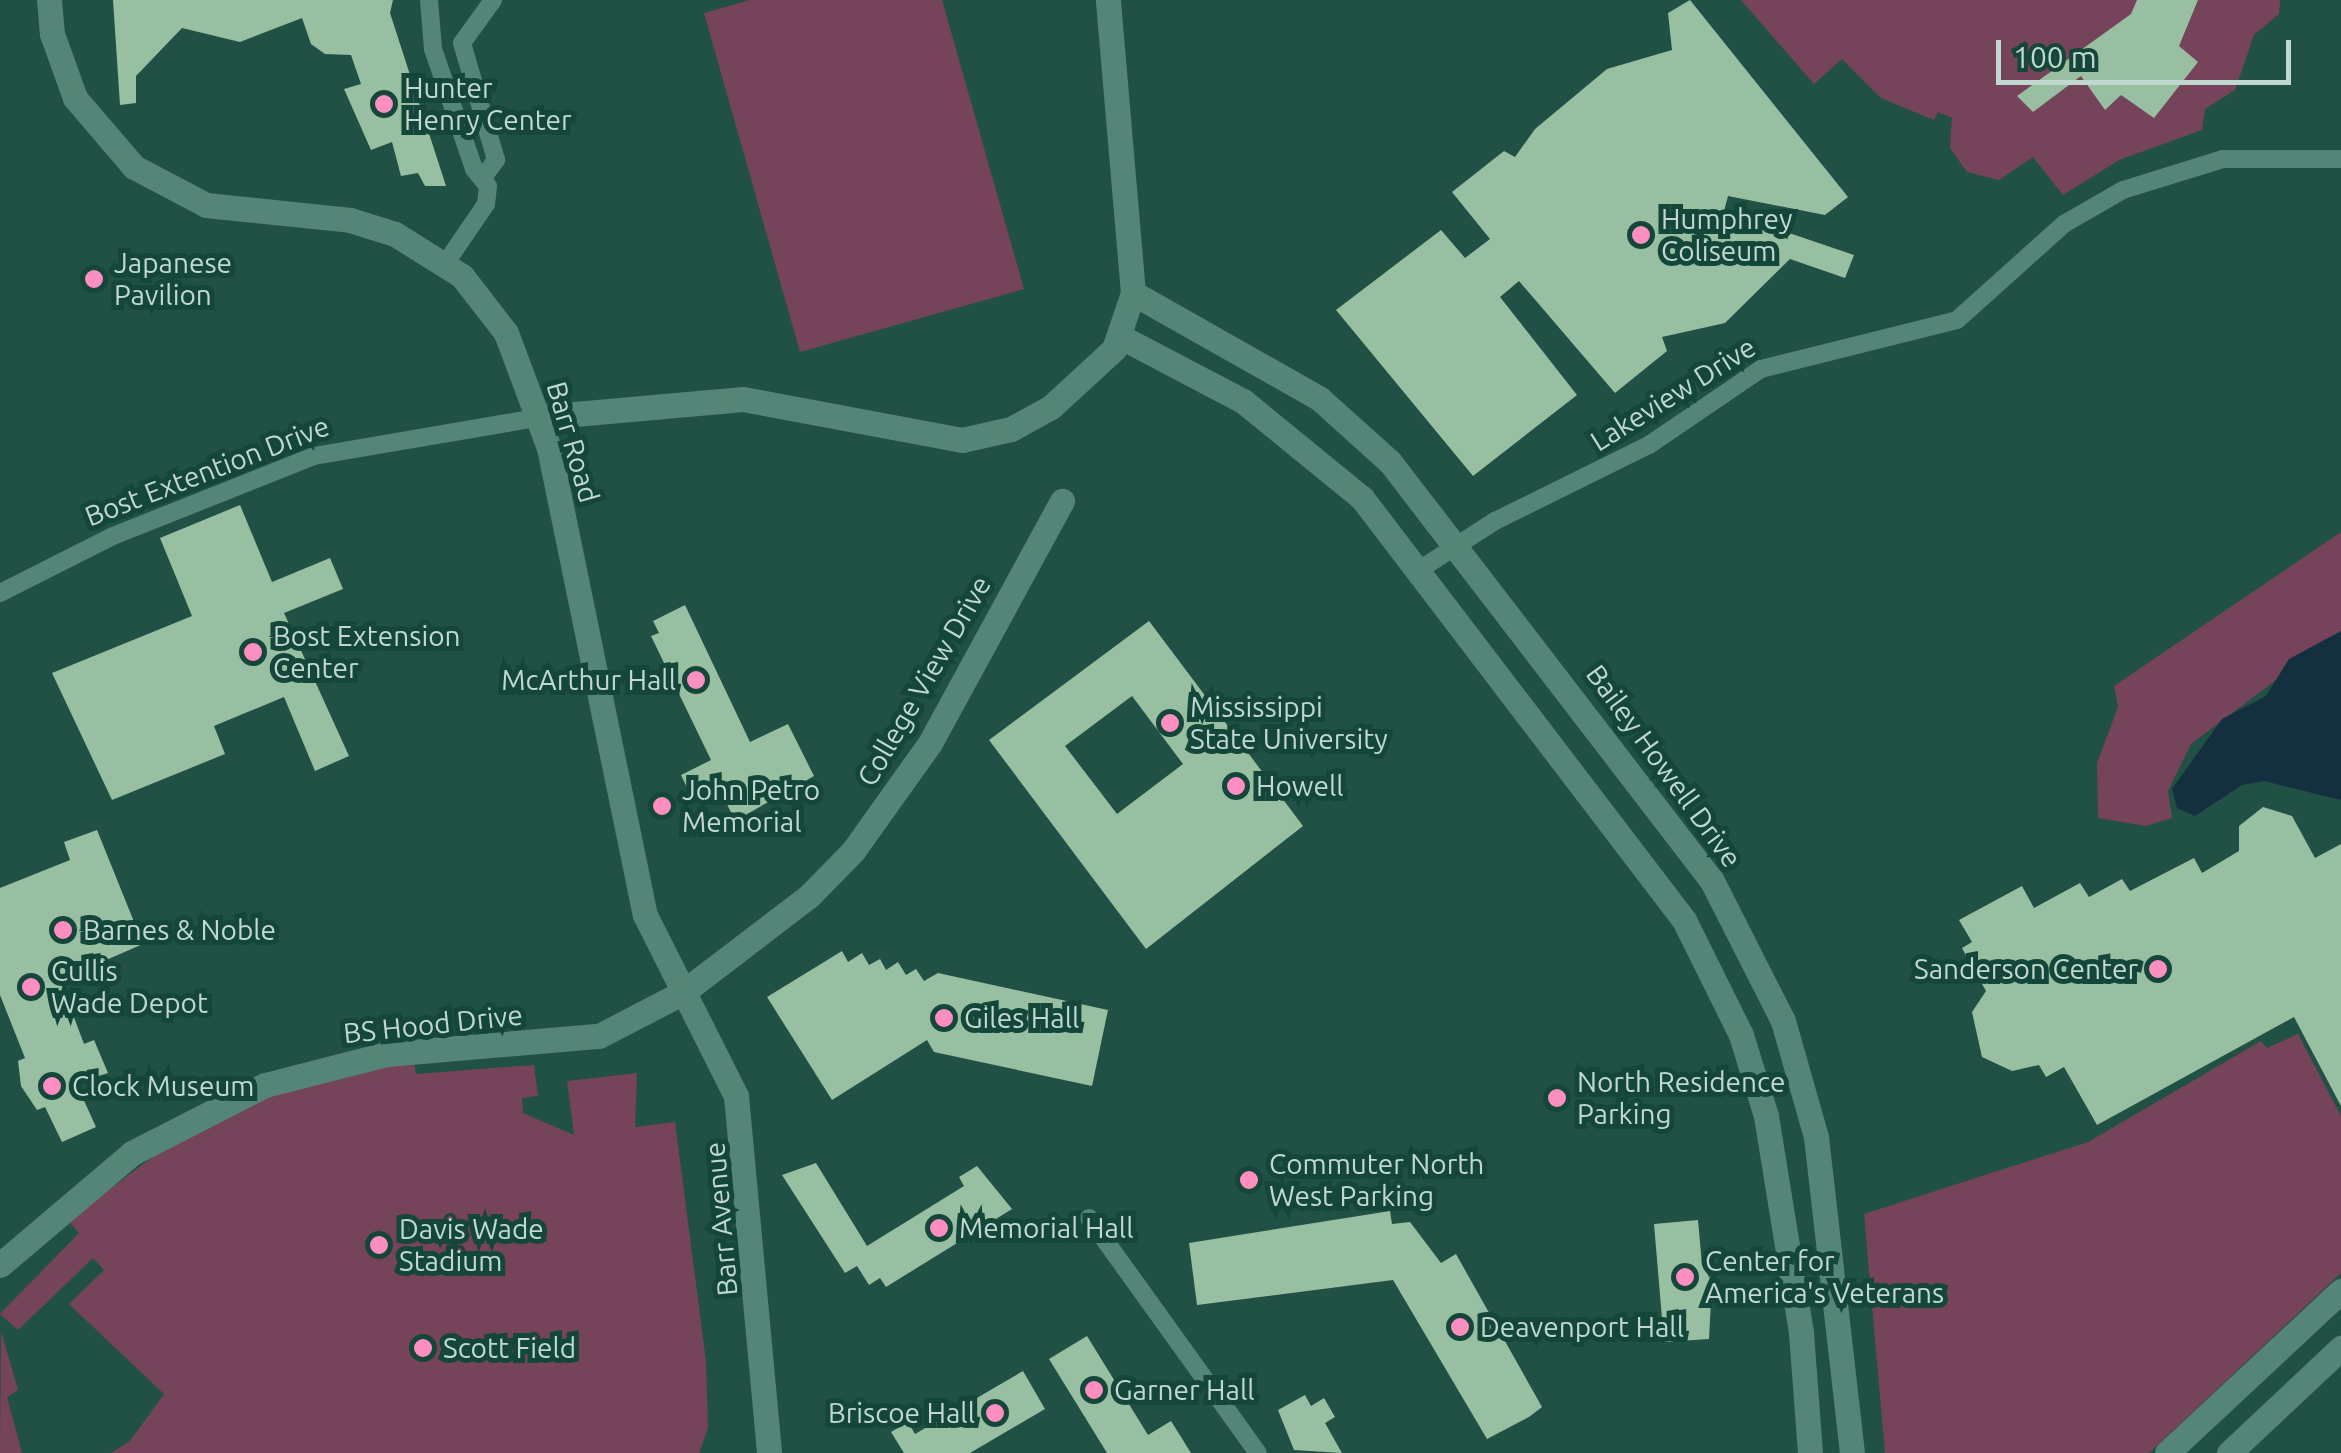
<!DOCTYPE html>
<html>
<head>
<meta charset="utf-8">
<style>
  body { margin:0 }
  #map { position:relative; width:2341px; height:1453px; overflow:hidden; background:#215144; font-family:Ubuntu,sans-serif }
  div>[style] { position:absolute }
  .green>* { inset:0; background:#76445a }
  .water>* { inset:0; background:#142f3d }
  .building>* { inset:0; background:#99bfa3 }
  .street>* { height:18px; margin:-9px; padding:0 9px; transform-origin:9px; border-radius:9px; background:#558576 }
  .secondary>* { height:25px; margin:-12.5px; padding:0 12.5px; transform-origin:12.5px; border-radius:12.5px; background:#558576 }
  .dots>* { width:28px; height:28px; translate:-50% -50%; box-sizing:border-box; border:5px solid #144639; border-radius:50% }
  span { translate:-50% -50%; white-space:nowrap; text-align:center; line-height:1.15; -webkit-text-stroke:10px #144639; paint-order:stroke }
  .poi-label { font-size:28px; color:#c0d8d0 }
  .left { translate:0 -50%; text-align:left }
  .right { translate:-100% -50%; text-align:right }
  .street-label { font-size:28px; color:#c0d8d0 }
  .scale { position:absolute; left:1996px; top:40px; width:295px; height:45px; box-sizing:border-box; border:5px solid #c0d8d0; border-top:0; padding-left:12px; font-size:30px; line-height:35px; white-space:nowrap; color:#c0d8d0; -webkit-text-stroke:8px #144639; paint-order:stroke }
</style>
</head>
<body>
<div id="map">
  <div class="green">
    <div style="clip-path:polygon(750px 0,942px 0,1024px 289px,800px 352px,704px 13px)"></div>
    <div style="clip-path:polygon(1741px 0,2280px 0,2279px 14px,2254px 35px,2235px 90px,2205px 109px,2202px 130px,2119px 160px,2063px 195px,2033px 157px,1999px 180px,1967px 172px,1950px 148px,1952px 118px,1938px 112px,1934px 120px,1881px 98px,1842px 59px,1814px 84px)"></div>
    <div style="clip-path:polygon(2341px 532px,2341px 631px,2191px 744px,2168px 791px,2172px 818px,2146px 826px,2098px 818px,2097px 763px,2118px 707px,2114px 686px)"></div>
    <div style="clip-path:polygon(2298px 1034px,2341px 1116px,2341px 1273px,2149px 1453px,1885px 1453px,1864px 1214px,2088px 1142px,2261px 1041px,2267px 1048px)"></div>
    <div style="clip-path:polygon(413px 1057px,416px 1074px,534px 1065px,538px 1096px,522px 1098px,523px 1113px,574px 1135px,567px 1081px,637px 1073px,635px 1127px,675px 1122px,706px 1361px,708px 1428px,699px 1453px,111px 1453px,130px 1441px,164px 1394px,69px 1304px,104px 1270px,93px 1258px,18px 1330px,0 1314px,79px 1233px,68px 1220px,173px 1142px,287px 1086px)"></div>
    <div style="clip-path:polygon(1px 1331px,18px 1390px,7px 1397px,22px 1453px,0 1453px)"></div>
  </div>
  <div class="water">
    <div style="clip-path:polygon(2341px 631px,2341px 800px,2264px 781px,2242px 785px,2195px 816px,2177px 808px,2172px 789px,2222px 719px,2266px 696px,2289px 659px)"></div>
  </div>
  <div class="building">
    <div style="clip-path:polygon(113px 0,393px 0,390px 13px,446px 186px,425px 186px,418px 173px,401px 176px,392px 142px,371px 150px,344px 89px,361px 84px,351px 55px,325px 54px,311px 44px,302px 18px,240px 42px,182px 28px,136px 76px,136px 103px,120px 105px)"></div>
    <div style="clip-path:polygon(1690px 0,1848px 197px,1825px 215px,1728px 196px,1724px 211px,1854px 255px,1845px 278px,1790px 259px,1725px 323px,1662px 337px,1667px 351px,1615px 393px,1519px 281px,1500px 297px,1577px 395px,1473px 476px,1336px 310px,1441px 230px,1465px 258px,1490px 239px,1452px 192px,1504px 151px,1515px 157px,1535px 129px,1607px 69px,1672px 50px,1668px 13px)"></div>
    <div style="clip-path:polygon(2137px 0,2198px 0,2179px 46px,2198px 62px,2154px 118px,2121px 95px,2105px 110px,2081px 76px,2033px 112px,2017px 96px,2131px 14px)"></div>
    <div style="clip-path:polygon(240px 505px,272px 582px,330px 558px,343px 589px,284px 613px,349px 756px,315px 771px,284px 697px,214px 726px,225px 754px,112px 800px,52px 673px,192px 616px,160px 538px)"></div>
    <div style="clip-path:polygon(685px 605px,750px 742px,788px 724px,814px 776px,735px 821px,716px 781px,690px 794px,681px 775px,711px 760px,651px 636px,659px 633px,653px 621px)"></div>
    <div style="clip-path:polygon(evenodd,1149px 621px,1303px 826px,1146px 949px,989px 740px,1149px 621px,1132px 696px,1183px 764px,1117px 814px,1065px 746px,1132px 696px)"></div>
    <div style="clip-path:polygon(2263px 807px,2292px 816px,2315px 858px,2341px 844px,2341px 1106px,2294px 1017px,2097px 1125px,2064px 1067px,2046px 1077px,2039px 1065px,2012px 1071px,1982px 1057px,1972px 1012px,1986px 991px,1962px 948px,1972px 942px,1959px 920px,2022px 886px,2034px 908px,2080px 883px,2089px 897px,2122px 879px,2130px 891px,2194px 858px,2202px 873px,2239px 851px,2239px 826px)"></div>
    <div style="clip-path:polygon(97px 830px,143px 944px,60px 980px,84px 1044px,94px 1040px,108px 1073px,76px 1083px,96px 1127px,62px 1142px,45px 1107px,37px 1110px,21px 1086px,18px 1061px,25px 1058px,0 995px,0 888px,70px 860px,64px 842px)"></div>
    <div style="clip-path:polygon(842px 951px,848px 962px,862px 953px,869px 965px,880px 959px,886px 970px,898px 962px,906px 975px,916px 969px,924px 981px,938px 973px,1108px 1010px,1092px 1086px,934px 1052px,927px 1040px,832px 1100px,767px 997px)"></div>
    <div style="clip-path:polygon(816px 1163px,867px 1246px,964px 1186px,959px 1177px,977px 1166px,1012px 1209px,886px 1287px,880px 1278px,869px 1285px,857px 1266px,845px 1273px,782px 1175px)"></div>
    <div style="clip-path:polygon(1390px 1211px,1392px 1224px,1410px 1222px,1441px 1263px,1456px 1254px,1542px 1407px,1529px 1417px,1487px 1439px,1393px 1280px,1197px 1305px,1189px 1243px)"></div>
    <div style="clip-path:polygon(1698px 1220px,1702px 1265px,1712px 1282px,1709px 1339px,1664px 1342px,1654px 1224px)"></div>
    <div style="clip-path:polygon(1087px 1336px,1148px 1435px,1171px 1421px,1191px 1453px,1107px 1453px,1049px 1359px)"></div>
    <div style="clip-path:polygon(1023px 1371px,1045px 1409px,970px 1453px,904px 1453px,891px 1432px,908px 1422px,915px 1434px)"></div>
    <div style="clip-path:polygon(1305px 1395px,1311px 1406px,1324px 1398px,1335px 1417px,1325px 1423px,1342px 1453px,1294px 1450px,1278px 1410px)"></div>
  </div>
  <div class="street">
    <div style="left:429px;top:0;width:49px;rotate:85.3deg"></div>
    <div style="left:433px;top:49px;width:127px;rotate:71.1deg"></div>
    <div style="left:474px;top:169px;width:22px;rotate:51deg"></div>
    <div style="left:488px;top:186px;width:18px;rotate:96deg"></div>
    <div style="left:486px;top:204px;width:73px;rotate:124.3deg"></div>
    <div style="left:485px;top:175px;width:19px;rotate:-54deg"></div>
    <div style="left:496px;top:160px;width:122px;rotate:-106.2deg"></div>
    <div style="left:462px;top:43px;width:53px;rotate:-54.2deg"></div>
    <div style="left:1422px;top:568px;width:87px;rotate:-32.8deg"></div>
    <div style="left:1495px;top:521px;width:172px;rotate:-26.3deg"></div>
    <div style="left:1649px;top:445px;width:135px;rotate:-34.2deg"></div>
    <div style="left:1761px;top:369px;width:202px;rotate:-14deg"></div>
    <div style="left:1957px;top:320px;width:144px;rotate:-41.9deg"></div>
    <div style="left:2064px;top:224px;width:68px;rotate:-30deg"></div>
    <div style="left:2123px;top:190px;width:105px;rotate:-17.2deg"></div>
    <div style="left:2223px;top:159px;width:118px"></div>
    <div style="left:0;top:593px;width:127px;rotate:-26.8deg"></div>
    <div style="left:113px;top:536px;width:216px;rotate:-21.7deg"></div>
    <div style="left:314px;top:456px;width:230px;rotate:-9.7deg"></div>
    <div style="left:1089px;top:1218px;width:289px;rotate:54.3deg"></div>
  </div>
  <div class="secondary">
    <div style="left:49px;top:0;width:34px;rotate:85deg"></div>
    <div style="left:52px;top:34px;width:68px;rotate:70.2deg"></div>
    <div style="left:75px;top:98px;width:91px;rotate:49.5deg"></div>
    <div style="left:134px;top:167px;width:81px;rotate:27.8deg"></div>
    <div style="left:206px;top:205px;width:145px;rotate:5.9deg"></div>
    <div style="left:350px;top:220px;width:47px;rotate:17.3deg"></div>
    <div style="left:395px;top:234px;width:79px;rotate:32.1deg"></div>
    <div style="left:462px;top:276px;width:72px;rotate:52.3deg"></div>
    <div style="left:506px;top:333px;width:123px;rotate:69.5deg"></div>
    <div style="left:549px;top:448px;width:477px;rotate:78.4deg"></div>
    <div style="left:645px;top:915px;width:203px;rotate:63.3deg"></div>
    <div style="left:736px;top:1096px;width:359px;rotate:84.7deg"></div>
    <div style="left:1133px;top:293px;width:215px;rotate:29.5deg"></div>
    <div style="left:1320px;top:399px;width:94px;rotate:42deg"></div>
    <div style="left:1390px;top:462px;width:528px;rotate:52.46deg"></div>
    <div style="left:1712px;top:881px;width:157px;rotate:63.1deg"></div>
    <div style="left:1783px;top:1021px;width:121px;rotate:74.1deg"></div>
    <div style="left:1816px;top:1137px;width:318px;rotate:83.5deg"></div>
    <div style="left:1121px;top:337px;width:138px;rotate:27.7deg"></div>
    <div style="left:1243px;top:401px;width:154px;rotate:39.2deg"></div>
    <div style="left:1362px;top:498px;width:531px;rotate:52.66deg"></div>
    <div style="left:1684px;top:920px;width:128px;rotate:63.6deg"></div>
    <div style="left:1741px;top:1035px;width:85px;rotate:72.8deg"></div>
    <div style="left:1766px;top:1116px;width:220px;rotate:80.8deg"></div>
    <div style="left:1801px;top:1333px;width:120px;rotate:85.7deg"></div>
    <div style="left:541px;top:417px;width:203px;rotate:-5.1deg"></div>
    <div style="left:743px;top:399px;width:223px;rotate:10.6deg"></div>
    <div style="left:962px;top:440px;width:50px;rotate:-12.7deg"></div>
    <div style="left:1011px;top:429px;width:46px;rotate:-28.8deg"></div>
    <div style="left:1051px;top:407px;width:86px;rotate:-42.6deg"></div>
    <div style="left:1114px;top:349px;width:59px;rotate:-71.3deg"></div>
    <div style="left:1133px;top:293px;width:294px;rotate:-94.9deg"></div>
    <div style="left:0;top:1265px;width:173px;rotate:-40.3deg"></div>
    <div style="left:132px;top:1153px;width:149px;rotate:-27.1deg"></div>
    <div style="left:265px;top:1085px;width:126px;rotate:-14.3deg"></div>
    <div style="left:387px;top:1054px;width:213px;rotate:-4.9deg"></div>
    <div style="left:599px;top:1036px;width:93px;rotate:-27.4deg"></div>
    <div style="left:682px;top:993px;width:160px;rotate:-37.4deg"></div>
    <div style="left:809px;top:896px;width:63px;rotate:-45.6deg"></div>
    <div style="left:853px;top:851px;width:133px;rotate:-54.5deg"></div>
    <div style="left:930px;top:743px;width:276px;rotate:-61.4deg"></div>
    <div style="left:2167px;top:1453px;width:238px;rotate:-43deg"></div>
    <div style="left:2229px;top:1453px;width:154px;rotate:-43.2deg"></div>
  </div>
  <div class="dots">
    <div style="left:384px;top:104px;background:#fd8ec0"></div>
    <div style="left:1641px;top:235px;background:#fd8ec0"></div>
    <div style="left:94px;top:279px;background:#fd8ec0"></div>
    <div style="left:253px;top:652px;background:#fd8ec0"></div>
    <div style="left:696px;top:680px;background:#fd8ec0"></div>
    <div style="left:1170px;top:723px;background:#fd8ec0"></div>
    <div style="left:1236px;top:786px;background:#fd8ec0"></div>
    <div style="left:662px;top:806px;background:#fd8ec0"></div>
    <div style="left:63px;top:930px;background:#fd8ec0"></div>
    <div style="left:2158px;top:969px;background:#fd8ec0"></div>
    <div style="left:31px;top:987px;background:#fd8ec0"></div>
    <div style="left:944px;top:1018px;background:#fd8ec0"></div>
    <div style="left:52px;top:1086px;background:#fd8ec0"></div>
    <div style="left:1557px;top:1098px;background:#fd8ec0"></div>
    <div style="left:1249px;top:1180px;background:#fd8ec0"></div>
    <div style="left:939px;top:1228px;background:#fd8ec0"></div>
    <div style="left:379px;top:1245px;background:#fd8ec0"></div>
    <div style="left:1685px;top:1277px;background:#fd8ec0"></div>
    <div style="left:1460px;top:1327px;background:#fd8ec0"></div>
    <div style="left:423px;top:1348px;background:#fd8ec0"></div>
    <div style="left:1094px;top:1390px;background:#fd8ec0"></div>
    <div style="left:995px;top:1413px;background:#fd8ec0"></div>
  </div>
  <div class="poi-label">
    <span class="left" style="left:404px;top:104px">Hunter<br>Henry Center</span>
    <span class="left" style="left:1661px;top:235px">Humphrey<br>Coliseum</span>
    <span class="left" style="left:114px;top:279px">Japanese<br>Pavilion</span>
    <span class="left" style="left:273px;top:652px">Bost Extension<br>Center</span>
    <span class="right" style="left:676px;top:680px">McArthur Hall</span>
    <span class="left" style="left:1190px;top:723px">Mississippi<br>State University</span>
    <span class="left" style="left:1256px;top:786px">Howell</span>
    <span class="left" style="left:682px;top:806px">John Petro<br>Memorial</span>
    <span class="left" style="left:83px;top:930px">Barnes &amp; Noble</span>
    <span class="right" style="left:2138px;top:969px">Sanderson Center</span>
    <span class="left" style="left:51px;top:987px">Cullis<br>Wade Depot</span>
    <span class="left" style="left:964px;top:1018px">Giles Hall</span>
    <span class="left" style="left:1577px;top:1098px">North Residence<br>Parking</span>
    <span class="left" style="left:72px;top:1086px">Clock Museum</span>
    <span class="left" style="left:1269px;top:1180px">Commuter North<br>West Parking</span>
    <span class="left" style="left:959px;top:1228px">Memorial Hall</span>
    <span class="left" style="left:399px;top:1245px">Davis Wade<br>Stadium</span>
    <span class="left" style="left:1705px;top:1277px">Center for<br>America's Veterans</span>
    <span class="left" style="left:1480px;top:1327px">Deavenport Hall</span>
    <span class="left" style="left:443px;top:1348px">Scott Field</span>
    <span class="left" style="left:1114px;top:1390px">Garner Hall</span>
    <span class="right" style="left:975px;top:1413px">Briscoe Hall</span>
  </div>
  <div class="street-label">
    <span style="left:1673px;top:394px;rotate:-32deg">Lakeview Drive</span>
    <span style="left:573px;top:442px;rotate:74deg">Barr Road</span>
    <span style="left:207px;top:471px;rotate:-21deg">Bost Extention Drive</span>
    <span style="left:924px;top:681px;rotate:-60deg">College View Drive</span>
    <span style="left:1664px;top:766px;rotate:54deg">Bailey Howell Drive</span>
    <span style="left:433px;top:1024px;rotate:-6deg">BS Hood Drive</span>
    <span style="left:721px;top:1219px;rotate:-95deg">Barr Avenue</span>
  </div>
  <div class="scale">100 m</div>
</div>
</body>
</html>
